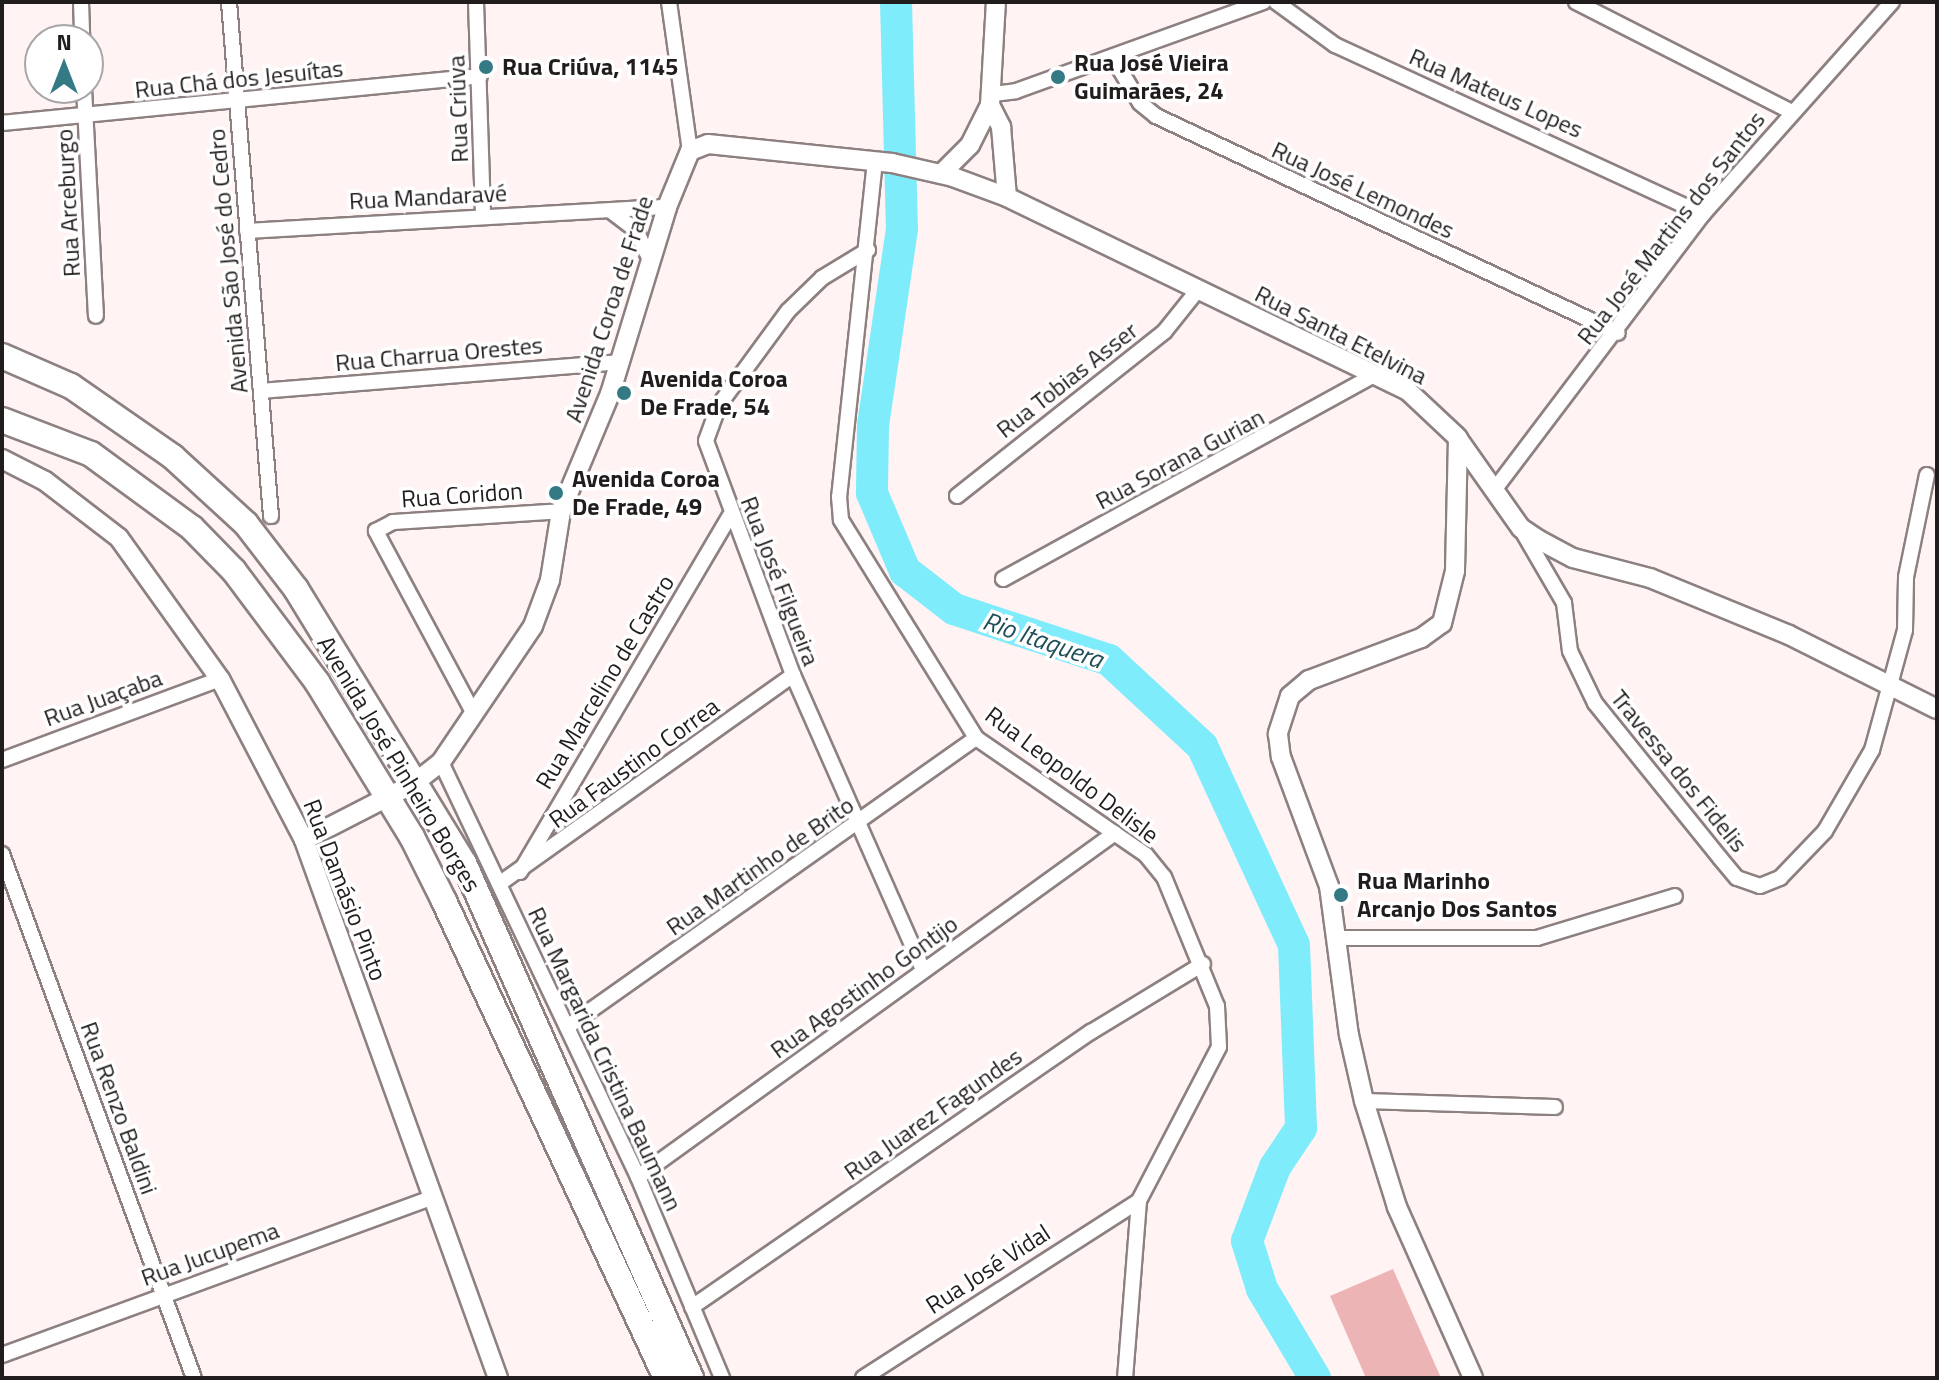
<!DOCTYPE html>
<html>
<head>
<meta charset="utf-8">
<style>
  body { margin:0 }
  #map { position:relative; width:1939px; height:1380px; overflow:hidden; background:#fff3f3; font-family:"Titillium Web",sans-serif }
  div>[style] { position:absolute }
  .green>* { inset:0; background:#edb4b6 }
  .river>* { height:32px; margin:-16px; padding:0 16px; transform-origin:16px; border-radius:16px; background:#7fecfc }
  .roads { filter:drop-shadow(2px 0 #8d8080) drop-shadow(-2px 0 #8d8080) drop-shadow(0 2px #8d8080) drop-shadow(0 -2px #8d8080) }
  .minor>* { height:14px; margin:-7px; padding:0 7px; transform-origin:7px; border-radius:7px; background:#fff }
  .tertiary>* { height:18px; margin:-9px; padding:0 9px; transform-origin:9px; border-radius:9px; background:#fff }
  .primary>* { height:24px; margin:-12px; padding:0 12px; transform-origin:12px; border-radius:12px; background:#fff }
  .dots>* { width:22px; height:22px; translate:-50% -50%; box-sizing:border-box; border:4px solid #fff; border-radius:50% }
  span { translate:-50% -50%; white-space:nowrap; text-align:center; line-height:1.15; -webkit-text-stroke:7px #fff; paint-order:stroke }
  .poi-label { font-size:24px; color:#221d1d; font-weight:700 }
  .left { translate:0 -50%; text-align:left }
  .street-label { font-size:24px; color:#221d1d }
  .water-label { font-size:26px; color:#1f4f57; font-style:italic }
  .frame { position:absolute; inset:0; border:4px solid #221d1d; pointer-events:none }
  .north { position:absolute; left:24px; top:24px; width:80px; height:80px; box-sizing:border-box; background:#fff; border:2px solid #a7a5a5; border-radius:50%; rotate:0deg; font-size:22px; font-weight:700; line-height:32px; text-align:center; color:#221d1d }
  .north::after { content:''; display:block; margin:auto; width:28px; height:36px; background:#337a85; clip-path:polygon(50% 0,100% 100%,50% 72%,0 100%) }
</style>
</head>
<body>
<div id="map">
  <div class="green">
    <div style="clip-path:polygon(1393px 1269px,1441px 1378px,1366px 1378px,1330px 1296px)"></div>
  </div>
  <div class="river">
    <div style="left:896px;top:2px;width:227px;rotate:88.5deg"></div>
    <div style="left:902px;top:229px;width:199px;rotate:98.4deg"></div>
    <div style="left:873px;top:426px;width:67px;rotate:90.9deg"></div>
    <div style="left:872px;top:493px;width:85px;rotate:67.1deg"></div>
    <div style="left:905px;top:571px;width:62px;rotate:37.8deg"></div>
    <div style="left:954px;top:609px;width:163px;rotate:18.2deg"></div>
    <div style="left:1109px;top:660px;width:127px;rotate:42.8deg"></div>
    <div style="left:1202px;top:746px;width:219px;rotate:65.2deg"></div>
    <div style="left:1294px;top:945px;width:183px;rotate:87.8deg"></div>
    <div style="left:1301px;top:1128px;width:47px;rotate:123.7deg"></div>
    <div style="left:1275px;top:1167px;width:79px;rotate:110.7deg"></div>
    <div style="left:1247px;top:1241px;width:50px;rotate:72.6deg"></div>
    <div style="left:1262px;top:1289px;width:104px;rotate:59.2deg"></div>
  </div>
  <div class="roads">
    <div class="minor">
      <div style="left:81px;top:2px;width:38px;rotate:88deg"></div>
      <div style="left:229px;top:2px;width:516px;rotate:85.33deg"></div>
      <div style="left:476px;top:2px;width:212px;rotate:88.1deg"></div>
      <div style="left:669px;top:2px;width:150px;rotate:82deg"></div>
      <div style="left:1276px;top:2px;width:73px;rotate:36.1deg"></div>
      <div style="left:1335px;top:45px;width:405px;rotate:24.7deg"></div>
      <div style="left:1576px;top:2px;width:240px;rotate:27deg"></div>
      <div style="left:1113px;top:58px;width:52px;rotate:59deg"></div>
      <div style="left:1140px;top:103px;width:21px;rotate:39deg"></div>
      <div style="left:1156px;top:116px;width:510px;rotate:25.16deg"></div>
      <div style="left:84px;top:88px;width:228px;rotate:87deg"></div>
      <div style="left:993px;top:94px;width:23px;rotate:-7deg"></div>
      <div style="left:1016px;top:91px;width:263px;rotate:-19.8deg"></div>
      <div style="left:2px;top:123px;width:480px;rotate:-5.6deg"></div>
      <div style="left:875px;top:161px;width:338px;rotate:96.1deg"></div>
      <div style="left:839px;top:497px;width:23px;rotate:85deg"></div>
      <div style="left:841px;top:520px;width:256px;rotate:58.2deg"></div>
      <div style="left:976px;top:738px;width:206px;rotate:34.5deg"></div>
      <div style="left:1146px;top:855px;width:28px;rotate:51deg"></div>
      <div style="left:1164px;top:877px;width:139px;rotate:67.7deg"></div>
      <div style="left:1217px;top:1006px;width:41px;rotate:87.2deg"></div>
      <div style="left:1219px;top:1047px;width:174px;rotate:117.5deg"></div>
      <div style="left:1139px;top:1201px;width:178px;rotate:94.5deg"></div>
      <div style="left:612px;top:212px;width:30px;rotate:37deg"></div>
      <div style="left:636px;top:230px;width:33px;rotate:65deg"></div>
      <div style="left:247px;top:231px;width:421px;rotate:-3.3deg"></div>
      <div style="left:868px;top:250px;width:54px;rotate:148.7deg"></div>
      <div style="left:822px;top:278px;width:47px;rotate:135.9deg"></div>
      <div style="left:788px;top:311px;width:117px;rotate:126.3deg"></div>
      <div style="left:719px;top:405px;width:38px;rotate:110deg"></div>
      <div style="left:706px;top:441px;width:250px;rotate:69.6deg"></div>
      <div style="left:793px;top:675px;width:322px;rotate:66.2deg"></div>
      <div style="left:261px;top:391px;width:361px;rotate:-4.6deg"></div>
      <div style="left:1495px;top:489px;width:345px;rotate:-52.9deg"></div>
      <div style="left:1703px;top:214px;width:284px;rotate:-48.3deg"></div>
      <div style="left:957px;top:496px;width:265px;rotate:-38.4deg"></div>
      <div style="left:1165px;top:331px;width:51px;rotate:-51.3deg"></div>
      <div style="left:1521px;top:529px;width:86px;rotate:59.8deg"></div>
      <div style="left:1564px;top:603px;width:48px;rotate:82.9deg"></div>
      <div style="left:1570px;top:651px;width:58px;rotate:64.3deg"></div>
      <div style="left:1595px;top:703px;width:199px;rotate:51.1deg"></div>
      <div style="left:1720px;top:858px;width:26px;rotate:50deg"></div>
      <div style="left:1737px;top:878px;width:24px;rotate:19deg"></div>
      <div style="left:1760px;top:886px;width:22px;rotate:-22deg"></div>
      <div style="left:1780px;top:878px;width:65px;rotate:-46.2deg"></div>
      <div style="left:1825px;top:831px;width:94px;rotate:-59.9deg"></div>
      <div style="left:1872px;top:750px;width:124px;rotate:-74.6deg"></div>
      <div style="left:1905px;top:630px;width:53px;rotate:-88.9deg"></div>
      <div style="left:1906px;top:577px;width:104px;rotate:-78.4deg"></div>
      <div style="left:1003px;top:579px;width:426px;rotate:-28.8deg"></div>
      <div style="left:474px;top:714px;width:208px;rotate:-118.2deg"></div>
      <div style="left:376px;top:531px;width:19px;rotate:-28deg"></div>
      <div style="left:393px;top:522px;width:168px;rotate:-3.7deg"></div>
      <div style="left:2px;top:760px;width:233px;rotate:-20.4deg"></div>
      <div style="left:441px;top:762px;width:459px;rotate:64.6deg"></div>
      <div style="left:638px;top:1177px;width:218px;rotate:67.3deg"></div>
      <div style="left:2px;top:854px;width:558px;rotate:69.88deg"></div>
      <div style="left:520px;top:872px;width:413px;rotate:-59.5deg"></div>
      <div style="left:499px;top:884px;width:361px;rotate:-35.4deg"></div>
      <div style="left:1338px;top:938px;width:199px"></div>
      <div style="left:1537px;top:938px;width:144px;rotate:-16.9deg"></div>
      <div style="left:567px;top:1027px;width:501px;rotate:-35.25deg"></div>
      <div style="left:1364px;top:1101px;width:191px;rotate:1.8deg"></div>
      <div style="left:638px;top:1177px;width:588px;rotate:-35.8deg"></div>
      <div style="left:692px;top:1307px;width:485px;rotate:-34.6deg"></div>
      <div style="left:1091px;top:1032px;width:131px;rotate:-31.3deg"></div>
      <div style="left:2px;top:1355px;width:460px;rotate:-20.1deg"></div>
      <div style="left:863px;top:1378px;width:328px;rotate:-32.7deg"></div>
    </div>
    <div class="tertiary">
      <div style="left:990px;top:105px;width:25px;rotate:63deg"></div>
      <div style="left:1001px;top:127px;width:70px;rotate:85.1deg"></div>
      <div style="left:941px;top:174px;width:41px;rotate:-45deg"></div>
      <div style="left:970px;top:145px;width:45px;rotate:-63.4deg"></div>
      <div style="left:990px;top:105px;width:103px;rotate:-86.7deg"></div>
      <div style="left:1458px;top:438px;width:133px;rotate:91.3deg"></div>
      <div style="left:1455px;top:571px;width:54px;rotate:104deg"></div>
      <div style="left:1442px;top:623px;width:26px;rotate:144deg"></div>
      <div style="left:1421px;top:638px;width:120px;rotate:159.4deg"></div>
      <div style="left:1309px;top:680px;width:25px;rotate:140deg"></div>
      <div style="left:1290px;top:696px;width:40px;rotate:108deg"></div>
      <div style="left:1278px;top:734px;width:23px;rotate:83deg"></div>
      <div style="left:1281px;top:757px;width:138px;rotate:69.6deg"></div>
      <div style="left:1329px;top:886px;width:150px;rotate:82.4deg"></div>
      <div style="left:1349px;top:1035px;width:68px;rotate:77.2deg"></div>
      <div style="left:1364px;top:1101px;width:111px;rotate:72.7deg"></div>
      <div style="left:1397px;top:1207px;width:187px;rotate:66deg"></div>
      <div style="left:2px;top:459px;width:48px;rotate:27.1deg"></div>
      <div style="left:45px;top:481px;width:93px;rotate:37.6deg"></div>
      <div style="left:119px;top:538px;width:173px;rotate:54.4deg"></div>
      <div style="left:220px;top:679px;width:182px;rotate:62.4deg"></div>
      <div style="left:304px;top:840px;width:572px;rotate:70.17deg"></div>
      <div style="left:304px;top:840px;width:123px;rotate:-27.2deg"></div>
      <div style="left:413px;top:784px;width:36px;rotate:-38deg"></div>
      <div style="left:441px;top:762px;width:164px;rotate:-55.9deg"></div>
      <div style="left:533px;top:626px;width:49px;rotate:-69.7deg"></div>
      <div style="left:550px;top:580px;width:70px;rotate:-80.9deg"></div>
      <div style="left:561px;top:511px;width:127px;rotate:-67.3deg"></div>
      <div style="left:610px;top:394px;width:195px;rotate:-73deg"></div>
      <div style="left:667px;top:207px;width:61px;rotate:-67.7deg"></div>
      <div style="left:690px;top:151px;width:19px;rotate:-21deg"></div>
      <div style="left:708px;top:144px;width:185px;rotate:5.9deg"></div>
      <div style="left:892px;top:163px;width:63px;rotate:12.9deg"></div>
      <div style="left:953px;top:177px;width:58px;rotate:20.3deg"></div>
      <div style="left:1007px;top:197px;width:445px;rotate:25.8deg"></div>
      <div style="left:1408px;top:391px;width:66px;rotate:43.2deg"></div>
      <div style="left:1456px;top:436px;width:113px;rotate:54.8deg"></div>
      <div style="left:1521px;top:528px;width:22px;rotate:34deg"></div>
      <div style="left:1539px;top:540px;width:38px;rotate:28deg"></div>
      <div style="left:1573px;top:558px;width:80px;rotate:14.6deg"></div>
      <div style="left:1650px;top:578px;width:150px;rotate:22.3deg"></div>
      <div style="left:1789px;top:635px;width:165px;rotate:26.6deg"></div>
    </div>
    <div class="primary">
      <div style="left:2px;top:356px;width:75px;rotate:23.5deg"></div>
      <div style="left:71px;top:386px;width:124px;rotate:34.8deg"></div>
      <div style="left:173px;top:457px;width:99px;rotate:42.5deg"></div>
      <div style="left:246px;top:524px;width:82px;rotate:52.4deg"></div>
      <div style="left:296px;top:589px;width:321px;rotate:58.5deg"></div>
      <div style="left:464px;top:863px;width:563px;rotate:66.21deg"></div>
      <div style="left:2px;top:420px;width:95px;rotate:20.9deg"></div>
      <div style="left:91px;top:454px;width:125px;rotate:36.2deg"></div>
      <div style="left:192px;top:528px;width:60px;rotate:45.7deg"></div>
      <div style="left:234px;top:571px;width:139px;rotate:53.2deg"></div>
      <div style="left:317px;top:682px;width:182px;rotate:58.5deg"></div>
      <div style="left:412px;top:837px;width:72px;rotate:63.4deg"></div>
      <div style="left:444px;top:901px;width:526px;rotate:65.04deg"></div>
    </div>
  </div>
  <div class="dots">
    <div style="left:486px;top:67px;background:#337a85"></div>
    <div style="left:1058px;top:77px;background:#337a85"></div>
    <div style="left:624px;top:393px;background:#337a85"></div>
    <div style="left:556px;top:493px;background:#337a85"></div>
    <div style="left:1341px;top:895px;background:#337a85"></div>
  </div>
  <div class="poi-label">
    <span class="left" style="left:1074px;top:77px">Rua José Vieira<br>Guimarães, 24</span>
    <span class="left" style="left:502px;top:67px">Rua Criúva, 1145</span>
    <span class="left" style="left:640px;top:393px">Avenida Coroa<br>De Frade, 54</span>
    <span class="left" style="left:572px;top:493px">Avenida Coroa<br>De Frade, 49</span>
    <span class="left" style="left:1357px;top:895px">Rua Marinho<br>Arcanjo Dos Santos</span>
  </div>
  <div class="street-label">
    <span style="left:239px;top:79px;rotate:-6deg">Rua Chá dos Jesuítas</span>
    <span style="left:1496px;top:93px;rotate:24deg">Rua Mateus Lopes</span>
    <span style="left:458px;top:109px;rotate:-92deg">Rua Criúva</span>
    <span style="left:1363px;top:190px;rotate:25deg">Rua José Lemondes</span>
    <span style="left:428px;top:197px;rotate:-3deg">Rua Mandaravé</span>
    <span style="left:68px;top:203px;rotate:-93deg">Rua Arceburgo</span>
    <span style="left:1671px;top:228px;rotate:-52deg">Rua José Martins dos Santos</span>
    <span style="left:228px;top:261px;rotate:-95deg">Avenida São José do Cedro</span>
    <span style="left:609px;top:309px;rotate:-72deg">Avenida Coroa de Frade</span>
    <span style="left:1341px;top:335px;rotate:27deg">Rua Santa Etelvina</span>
    <span style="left:439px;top:354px;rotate:-5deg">Rua Charrua Orestes</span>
    <span style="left:1067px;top:380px;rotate:-38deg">Rua Tobias Asser</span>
    <span style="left:1180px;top:459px;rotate:-28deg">Rua Sorana Gurian</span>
    <span style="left:462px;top:495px;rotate:-4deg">Rua Coridon</span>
    <span style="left:780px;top:581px;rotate:69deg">Rua José Filgueira</span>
    <span style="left:605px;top:682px;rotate:-59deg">Rua Marcelino de Castro</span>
    <span style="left:103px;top:698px;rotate:-20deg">Rua Juaçaba</span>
    <span style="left:634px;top:763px;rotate:-36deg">Rua Faustino Correa</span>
    <span style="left:399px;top:764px;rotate:59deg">Avenida José Pinheiro Borges</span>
    <span style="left:1679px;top:771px;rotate:51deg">Travessa dos Fidelis</span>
    <span style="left:1072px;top:775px;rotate:37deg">Rua Leopoldo Delisle</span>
    <span style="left:760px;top:866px;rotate:-35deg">Rua Martinho de Brito</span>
    <span style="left:345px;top:890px;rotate:69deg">Rua Damásio Pinto</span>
    <span style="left:864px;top:987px;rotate:-36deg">Rua Agostinho Gontijo</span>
    <span style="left:605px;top:1059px;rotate:65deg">Rua Margarida Cristina Baumann</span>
    <span style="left:119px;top:1108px;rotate:70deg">Rua Renzo Baldini</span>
    <span style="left:933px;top:1114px;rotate:-35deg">Rua Juarez Fagundes</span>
    <span style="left:210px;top:1254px;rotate:-20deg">Rua Jucupema</span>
    <span style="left:988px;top:1269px;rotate:-33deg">Rua José Vidal</span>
  </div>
  <div class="water-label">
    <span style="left:1043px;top:640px;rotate:19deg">Rio Itaquera</span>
  </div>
  <div class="frame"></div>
  <div class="north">N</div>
</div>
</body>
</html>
